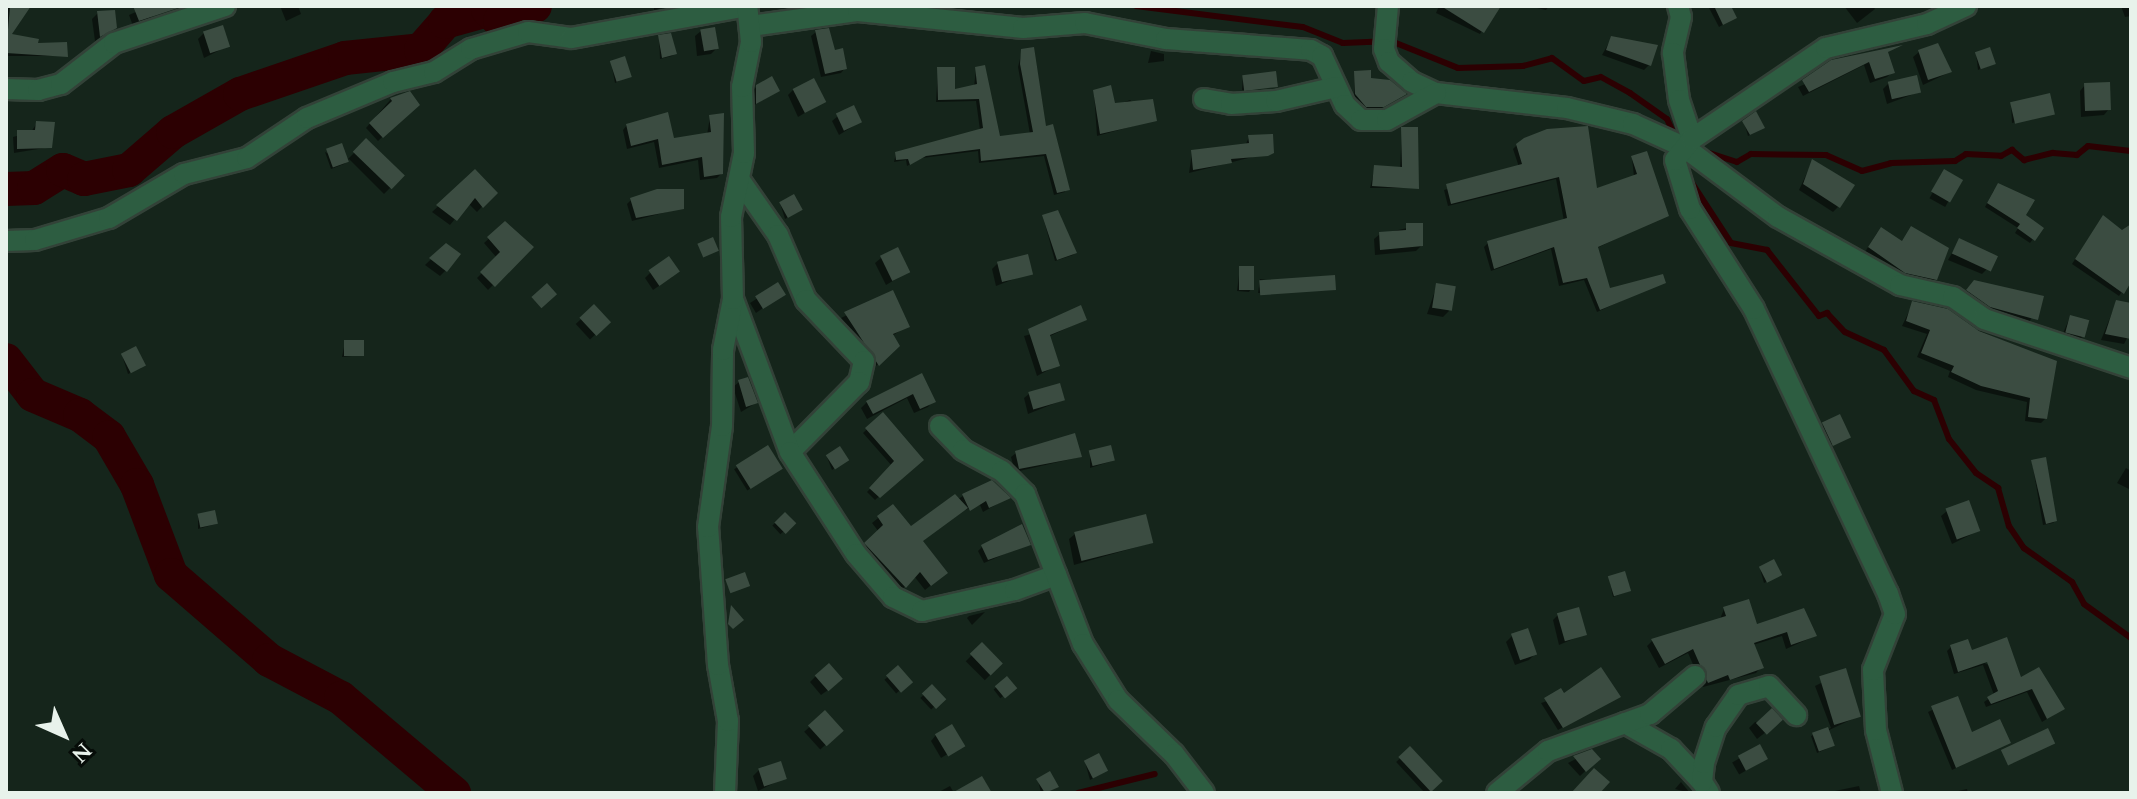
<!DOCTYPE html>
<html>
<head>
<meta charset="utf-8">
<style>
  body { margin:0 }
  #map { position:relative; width:2137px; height:799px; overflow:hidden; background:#15251b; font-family:Spectral,serif }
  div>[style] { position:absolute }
  .shadow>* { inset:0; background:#0007; transform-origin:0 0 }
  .stream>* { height:6px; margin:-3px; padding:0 3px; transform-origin:3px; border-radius:3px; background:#2c0002 }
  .river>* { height:34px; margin:-17px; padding:0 17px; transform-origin:17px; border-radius:17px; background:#2c0002 }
  .building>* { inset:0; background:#3b4c41; transform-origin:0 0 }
  .roads { filter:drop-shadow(2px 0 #334238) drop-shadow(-2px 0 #334238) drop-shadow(0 2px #334238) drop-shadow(0 -2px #334238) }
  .street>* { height:20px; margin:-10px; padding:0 10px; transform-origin:10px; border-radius:10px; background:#2d5d41 }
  span { translate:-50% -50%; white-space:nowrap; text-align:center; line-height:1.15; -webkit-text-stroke:6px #060c08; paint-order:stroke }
  .frame { position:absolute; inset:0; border:8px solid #e8f2eb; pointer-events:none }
  .north { position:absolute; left:24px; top:695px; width:80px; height:80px; -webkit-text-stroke:6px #060c08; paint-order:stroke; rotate:135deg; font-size:22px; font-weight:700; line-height:32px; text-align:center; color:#e8f2eb }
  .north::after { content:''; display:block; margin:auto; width:28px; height:36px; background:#e8f2eb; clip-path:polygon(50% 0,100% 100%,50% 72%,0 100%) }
</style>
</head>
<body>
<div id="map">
  <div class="shadow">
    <div style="clip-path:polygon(6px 6px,19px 6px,9px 36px,66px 56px,6px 56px)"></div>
    <div style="clip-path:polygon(149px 6px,163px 6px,164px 11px,133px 26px,129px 15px)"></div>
    <div style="clip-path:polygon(280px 6px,298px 6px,301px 14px,286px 21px)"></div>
    <div style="clip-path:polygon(654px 6px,670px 6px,654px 10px)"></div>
    <div style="clip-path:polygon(1439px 6px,1499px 6px,1480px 34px,1436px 13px)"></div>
    <div style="clip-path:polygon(1528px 6px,1549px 6px,1546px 10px)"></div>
    <div style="clip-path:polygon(1708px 6px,1729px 6px,1730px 21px,1719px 27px)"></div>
    <div style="clip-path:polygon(1844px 6px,1873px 6px,1875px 9px,1857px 23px)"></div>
    <div style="clip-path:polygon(2121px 6px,2131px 6px,2131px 16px,2125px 17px)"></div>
    <div style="clip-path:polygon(98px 13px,115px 28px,95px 41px,92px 19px)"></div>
    <div style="clip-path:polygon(701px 31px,717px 48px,711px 54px,697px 56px,695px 36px)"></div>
    <div style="clip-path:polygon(816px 32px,845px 68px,841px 73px,821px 77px,811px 36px)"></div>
    <div style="clip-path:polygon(204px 33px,228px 46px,204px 58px,198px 39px)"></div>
    <div style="clip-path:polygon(659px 37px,674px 54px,672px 56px,660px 59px)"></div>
    <div style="clip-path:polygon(1611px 39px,1656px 46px,1649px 65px,1644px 70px,1602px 55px)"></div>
    <div style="clip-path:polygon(1896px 47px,1886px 53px,1892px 72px,1887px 77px,1870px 83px,1864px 65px,1803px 96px,1798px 87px)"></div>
    <div style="clip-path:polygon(1022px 51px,1065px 192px,1054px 195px,1044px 156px,979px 163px,978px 151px,922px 158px,907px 166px,906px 160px,894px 162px,896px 153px,980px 130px,976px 101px,936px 102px,938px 69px,953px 92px,974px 87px,976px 69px,998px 138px,1030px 134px,1018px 67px)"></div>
    <div style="clip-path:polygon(1151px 51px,1164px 54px,1164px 61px,1148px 63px)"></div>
    <div style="clip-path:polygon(1919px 52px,1950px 72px,1923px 85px,1913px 57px)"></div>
    <div style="clip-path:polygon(1976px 53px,1993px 64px,1978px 70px)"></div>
    <div style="clip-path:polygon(611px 62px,629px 76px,615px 83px)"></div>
    <div style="clip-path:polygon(1355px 73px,1370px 80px,1402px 96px,1380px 109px,1364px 109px,1354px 97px)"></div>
    <div style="clip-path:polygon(1243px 76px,1276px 86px,1242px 90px)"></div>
    <div style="clip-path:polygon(1889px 83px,1919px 92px,1887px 104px,1883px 89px)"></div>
    <div style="clip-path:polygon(2085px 85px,2109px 109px,2104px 115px,2081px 117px,2080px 91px)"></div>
    <div style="clip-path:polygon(757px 86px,778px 91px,751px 107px,751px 93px)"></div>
    <div style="clip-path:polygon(794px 89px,823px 102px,798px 117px,788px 95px)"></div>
    <div style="clip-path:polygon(1094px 92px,1114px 106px,1130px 100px,1155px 120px,1097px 136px)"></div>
    <div style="clip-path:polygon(409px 94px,417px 104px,378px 141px,366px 128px,391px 99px)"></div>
    <div style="clip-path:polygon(2011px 104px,2053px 114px,2012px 123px)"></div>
    <div style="clip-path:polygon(838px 116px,860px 122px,839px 135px,832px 121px)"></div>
    <div style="clip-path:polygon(710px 117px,721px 174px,717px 178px,700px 180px,698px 160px,659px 168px,654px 142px,627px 149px,623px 130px,627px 125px,672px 141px,707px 135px)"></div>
    <div style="clip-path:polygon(1744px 122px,1760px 130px,1748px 136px)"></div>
    <div style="clip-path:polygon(37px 123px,50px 147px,14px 153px,13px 137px,31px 132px)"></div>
    <div style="clip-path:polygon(1402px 129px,1417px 188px,1370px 188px,1375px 167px,1400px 169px)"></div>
    <div style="clip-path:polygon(1249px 137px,1272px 152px,1189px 173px,1192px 152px,1245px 146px)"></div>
    <div style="clip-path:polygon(366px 141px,402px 176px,384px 194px,349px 159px,344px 164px,331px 169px,325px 152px,346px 161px)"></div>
    <div style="clip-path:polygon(1517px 145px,1595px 191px,1634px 177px,1632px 158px,1666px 215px,1597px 248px,1609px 290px,1663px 282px,1597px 312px,1584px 280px,1559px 286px,1551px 249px,1491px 271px,1484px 247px,1488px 243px,1564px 221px,1556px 179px,1448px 206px,1444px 190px,1519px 167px,1513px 149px)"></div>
    <div style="clip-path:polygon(1812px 162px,1838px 207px,1833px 212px,1799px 190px)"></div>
    <div style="clip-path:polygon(475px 172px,495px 193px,477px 212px,468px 203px,450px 225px,432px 212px)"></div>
    <div style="left:1944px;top:172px;width:18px;height:30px;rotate:29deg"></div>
    <div style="clip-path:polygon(1994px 190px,2033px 239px,2030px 243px,2015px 233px,2018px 228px,1985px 207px)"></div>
    <div style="clip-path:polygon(631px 200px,682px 208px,632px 221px,627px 204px)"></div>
    <div style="clip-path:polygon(780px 203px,798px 212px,785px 219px)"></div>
    <div style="clip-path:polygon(1043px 217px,1075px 253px,1073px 255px,1055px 261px)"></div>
    <div style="clip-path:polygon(2099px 222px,2131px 240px,2131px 278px,2119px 296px,2072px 264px)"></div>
    <div style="clip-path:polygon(505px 224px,531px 247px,488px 290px,477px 278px,497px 258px,484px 243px)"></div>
    <div style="clip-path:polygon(1421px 225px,1421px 246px,1416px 251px,1375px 255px,1374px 239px,1380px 234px)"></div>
    <div style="clip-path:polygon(1877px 233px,1935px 279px,1931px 283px,1900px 276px,1865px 252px)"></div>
    <div style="clip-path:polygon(1959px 241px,1987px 269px,1982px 274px,1948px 260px)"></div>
    <div style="clip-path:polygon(446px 245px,446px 270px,440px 276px,425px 265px)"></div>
    <div style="clip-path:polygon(881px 258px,908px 272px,886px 285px,875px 263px)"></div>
    <div style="clip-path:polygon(998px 263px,1030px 273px,996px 286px,992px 269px)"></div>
    <div style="clip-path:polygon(1240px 268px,1251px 289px,1249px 292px,1237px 291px)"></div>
    <div style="clip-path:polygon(650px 273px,672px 277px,653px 290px,645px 278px)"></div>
    <div style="clip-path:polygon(1260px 279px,1334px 290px,1258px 293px)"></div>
    <div style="clip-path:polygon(778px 285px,783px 294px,756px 313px,750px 303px)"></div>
    <div style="clip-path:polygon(1437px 285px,1449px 311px,1443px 317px,1427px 314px)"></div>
    <div style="clip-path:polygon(1968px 288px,2041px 298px,2028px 325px,1984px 312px,1962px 297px)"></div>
    <div style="clip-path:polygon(892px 293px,907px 326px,892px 336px,897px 345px,874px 368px,841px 318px)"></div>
    <div style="clip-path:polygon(1913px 303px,2054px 362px,2046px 418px,2041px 423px,2025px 421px,2027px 402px,1976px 390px,1948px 377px,1950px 371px,1917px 357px,1927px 334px,1902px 326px)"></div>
    <div style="clip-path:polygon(2116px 303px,2131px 305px,2131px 331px,2124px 344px,2101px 340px)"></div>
    <div style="left:594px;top:307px;width:21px;height:25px;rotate:47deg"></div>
    <div style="clip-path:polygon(2070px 317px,2082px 338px,2076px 343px,2061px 338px)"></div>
    <div style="clip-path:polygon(1084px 320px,1048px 337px,1058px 365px,1037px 376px,1024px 336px)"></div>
    <div style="clip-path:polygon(345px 342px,362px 355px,342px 357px)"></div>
    <div style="clip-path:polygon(122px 355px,141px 368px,128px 374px)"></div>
    <div style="clip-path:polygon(921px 376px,933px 401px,928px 407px,914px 413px,907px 398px,867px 419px,861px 408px,867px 402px)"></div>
    <div style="clip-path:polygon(739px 382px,756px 403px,741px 412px,733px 387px)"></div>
    <div style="clip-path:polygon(1029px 394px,1063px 400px,1028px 414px,1024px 398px)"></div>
    <div style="clip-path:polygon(882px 415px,921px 460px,875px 500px,867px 492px,892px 466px,863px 433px)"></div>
    <div style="clip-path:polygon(1824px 424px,1848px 437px,1826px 447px,1818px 430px)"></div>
    <div style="left:768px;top:448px;width:25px;height:40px;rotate:58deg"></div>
    <div style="clip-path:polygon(1090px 452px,1112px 461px,1090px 468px)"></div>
    <div style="clip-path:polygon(1016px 453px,1080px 457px,1015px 472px,1011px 457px)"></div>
    <div style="clip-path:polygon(827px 457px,844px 462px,832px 470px)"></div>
    <div style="clip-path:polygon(2032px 462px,2055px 521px,2053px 523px,2043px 525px)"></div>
    <div style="clip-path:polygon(2126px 468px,2131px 471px,2131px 490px,2117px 483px)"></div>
    <div style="clip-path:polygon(963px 496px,1008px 498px,983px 512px,980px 505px,962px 511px,921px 542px,940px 578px,925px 590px,914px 576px,900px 592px,860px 550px,879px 532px,872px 523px,893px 506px,910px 529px)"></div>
    <div style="clip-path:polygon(1947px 511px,1978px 531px,1952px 544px,1941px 516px)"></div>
    <div style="left:785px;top:514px;width:12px;height:17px;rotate:48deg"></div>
    <div style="clip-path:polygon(198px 516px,216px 524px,198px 529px)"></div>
    <div style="clip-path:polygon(1075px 534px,1151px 543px,1074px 565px,1069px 539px)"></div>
    <div style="clip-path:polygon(1028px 544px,984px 563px,978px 551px,982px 547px)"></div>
    <div style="clip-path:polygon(1760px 569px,1777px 577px,1764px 583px)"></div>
    <div style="clip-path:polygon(1609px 578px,1629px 591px,1613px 597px)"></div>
    <div style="clip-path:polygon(1724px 609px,1755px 626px,1815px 636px,1786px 649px,1782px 636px,1753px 645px,1761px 667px,1756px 673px,1703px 687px,1688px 653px,1659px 668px,1647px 646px,1652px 641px,1720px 619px)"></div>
    <div style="clip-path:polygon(985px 612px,972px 625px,967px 618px,969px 616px)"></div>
    <div style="clip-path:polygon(1558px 615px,1585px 634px,1559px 645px,1553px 620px)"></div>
    <div style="clip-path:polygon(1512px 636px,1535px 654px,1529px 660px,1515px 665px,1506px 642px)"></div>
    <div style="left:982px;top:645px;width:27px;height:23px;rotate:45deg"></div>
    <div style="clip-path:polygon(1951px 647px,2020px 680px,2063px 709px,2042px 722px,2027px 692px,1986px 707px,1984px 702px,1994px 695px,1983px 665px,1954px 674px,1947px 651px)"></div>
    <div style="left:898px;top:668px;width:18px;height:18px;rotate:49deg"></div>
    <div style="clip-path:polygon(1845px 671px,1859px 716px,1827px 731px,1833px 746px,1817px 753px,1811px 736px,1831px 728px,1815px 686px)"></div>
    <div style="clip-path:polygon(816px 676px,835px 685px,821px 695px,810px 682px)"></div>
    <div style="left:1007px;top:679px;width:11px;height:17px;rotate:52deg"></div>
    <div style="left:932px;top:687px;width:16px;height:16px;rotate:47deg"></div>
    <div style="clip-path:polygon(1563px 696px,1619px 696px,1558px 730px,1541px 703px)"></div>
    <div style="clip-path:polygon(1957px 698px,1971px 734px,2009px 743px,1952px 770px,1928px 712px)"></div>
    <div style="left:825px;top:713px;width:24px;height:28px;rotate:48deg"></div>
    <div style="clip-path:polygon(1781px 720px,1757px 739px,1749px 728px,1755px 722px)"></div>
    <div style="clip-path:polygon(936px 735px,959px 747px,941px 758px,931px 741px)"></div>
    <div style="left:1759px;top:747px;width:14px;height:31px;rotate:60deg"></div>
    <div style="left:1410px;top:749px;width:44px;height:19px;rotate:47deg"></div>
    <div style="clip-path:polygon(1591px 751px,1598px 759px,1580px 776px,1568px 763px)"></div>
    <div style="clip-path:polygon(1085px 762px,1103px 773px,1090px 780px)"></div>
    <div style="clip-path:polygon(759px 770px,784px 778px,758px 791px,753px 776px)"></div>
    <div style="clip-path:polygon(1038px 780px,1057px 787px,1041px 793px)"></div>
    <div style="clip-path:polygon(1681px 782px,1690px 793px,1675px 789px)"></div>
    <div style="clip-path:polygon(950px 786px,954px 793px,937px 793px)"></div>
    <div style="clip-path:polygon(1859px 786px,1861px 793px,1829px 793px,1830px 792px)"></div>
    <div style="clip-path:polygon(1967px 789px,1968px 793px,1953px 793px,1954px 792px)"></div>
  </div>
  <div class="stream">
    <div style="left:1136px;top:6px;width:168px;rotate:7.2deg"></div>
    <div style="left:1303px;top:27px;width:43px;rotate:21.8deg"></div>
    <div style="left:1343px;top:43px;width:48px;rotate:-2.4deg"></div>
    <div style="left:1391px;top:41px;width:72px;rotate:21.9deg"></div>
    <div style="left:1458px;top:68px;width:65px;rotate:-1.8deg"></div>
    <div style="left:1523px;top:66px;width:30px;rotate:-15deg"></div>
    <div style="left:1552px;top:58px;width:39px;rotate:36deg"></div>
    <div style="left:1584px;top:81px;width:17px;rotate:-13deg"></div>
    <div style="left:1601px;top:77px;width:33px;rotate:29deg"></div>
    <div style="left:1630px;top:93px;width:45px;rotate:35.1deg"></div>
    <div style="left:1667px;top:119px;width:19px;rotate:65deg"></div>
    <div style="left:1697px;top:149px;width:42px;rotate:18deg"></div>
    <div style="left:1737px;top:162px;width:16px;rotate:-30deg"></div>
    <div style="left:1751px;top:154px;width:75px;rotate:0.8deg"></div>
    <div style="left:1826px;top:155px;width:39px;rotate:24deg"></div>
    <div style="left:1862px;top:171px;width:30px;rotate:-15deg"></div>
    <div style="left:1891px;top:163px;width:64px;rotate:-1.8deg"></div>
    <div style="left:1955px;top:161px;width:13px;rotate:-32deg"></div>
    <div style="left:1966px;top:154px;width:35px;rotate:3deg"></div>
    <div style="left:2001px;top:156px;width:13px;rotate:-29deg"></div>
    <div style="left:2012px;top:150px;width:16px;rotate:40deg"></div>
    <div style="left:2024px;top:160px;width:30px;rotate:-14deg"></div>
    <div style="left:2053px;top:153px;width:24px;rotate:5deg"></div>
    <div style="left:2077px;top:155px;width:14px;rotate:-39deg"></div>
    <div style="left:2088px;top:146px;width:43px;rotate:6.6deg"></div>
    <div style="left:1690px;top:180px;width:75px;rotate:56.9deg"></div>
    <div style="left:1731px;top:243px;width:37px;rotate:11deg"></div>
    <div style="left:1767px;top:250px;width:84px;rotate:51.8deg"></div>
    <div style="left:1819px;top:316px;width:9px;rotate:-21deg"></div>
    <div style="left:1827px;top:313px;width:26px;rotate:47deg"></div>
    <div style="left:1845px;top:332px;width:43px;rotate:24.8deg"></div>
    <div style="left:1884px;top:350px;width:51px;rotate:53.8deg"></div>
    <div style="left:1914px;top:391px;width:22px;rotate:24deg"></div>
    <div style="left:1934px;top:400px;width:42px;rotate:69deg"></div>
    <div style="left:1949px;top:439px;width:43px;rotate:51.5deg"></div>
    <div style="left:1976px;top:473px;width:27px;rotate:34deg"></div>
    <div style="left:1998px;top:488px;width:40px;rotate:74deg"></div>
    <div style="left:2009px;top:526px;width:27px;rotate:56deg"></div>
    <div style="left:2024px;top:548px;width:59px;rotate:35.3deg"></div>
    <div style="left:2072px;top:582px;width:25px;rotate:61deg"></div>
    <div style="left:2084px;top:604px;width:58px;rotate:35.9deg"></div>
    <div style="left:1078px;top:793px;width:79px;rotate:-13.9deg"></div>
  </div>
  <div class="river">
    <div style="left:6px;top:189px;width:28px;rotate:-2deg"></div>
    <div style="left:34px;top:188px;width:34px;rotate:-32deg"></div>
    <div style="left:63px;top:170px;width:23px;rotate:23deg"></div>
    <div style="left:84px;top:179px;width:46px;rotate:-11.3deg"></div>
    <div style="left:129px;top:170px;width:58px;rotate:-40.8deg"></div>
    <div style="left:173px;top:132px;width:77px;rotate:-29.6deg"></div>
    <div style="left:240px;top:94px;width:111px;rotate:-18.9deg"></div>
    <div style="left:345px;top:58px;width:76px;rotate:-6deg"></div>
    <div style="left:421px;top:50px;width:37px;rotate:-49deg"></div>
    <div style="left:445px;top:22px;width:45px;rotate:-15.6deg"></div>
    <div style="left:488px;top:10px;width:16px;rotate:43deg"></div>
    <div style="left:500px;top:21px;width:38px;rotate:-23deg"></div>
    <div style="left:6px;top:360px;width:44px;rotate:52.4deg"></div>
    <div style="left:33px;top:395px;width:51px;rotate:23.1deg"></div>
    <div style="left:80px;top:415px;width:36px;rotate:37deg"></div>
    <div style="left:109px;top:437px;width:56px;rotate:59.7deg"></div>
    <div style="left:137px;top:485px;width:96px;rotate:69.3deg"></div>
    <div style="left:171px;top:575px;width:130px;rotate:40.9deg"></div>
    <div style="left:269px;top:660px;width:81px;rotate:27.8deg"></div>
    <div style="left:341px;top:698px;width:148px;rotate:40.1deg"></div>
  </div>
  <div class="building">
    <div style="clip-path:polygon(10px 6px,31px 6px,12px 34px,39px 39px,38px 43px,67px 42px,68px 57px,6px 53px)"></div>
    <div style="clip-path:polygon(133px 6px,184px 6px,139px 21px)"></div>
    <div style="clip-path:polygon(1441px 6px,1501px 6px,1484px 33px)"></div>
    <div style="clip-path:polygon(1714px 6px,1731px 6px,1737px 18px,1723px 25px)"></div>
    <div style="clip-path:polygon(115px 10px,117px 28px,100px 37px,97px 11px)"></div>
    <div style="left:223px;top:25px;width:23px;height:21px;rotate:72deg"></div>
    <div style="left:715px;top:27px;width:22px;height:15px;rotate:80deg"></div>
    <div style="clip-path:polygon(829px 28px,835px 50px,843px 48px,847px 69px,825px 74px,815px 30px)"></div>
    <div style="clip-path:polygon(671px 33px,677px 54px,662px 58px,658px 35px)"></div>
    <div style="clip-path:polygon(1611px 36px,1658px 45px,1651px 66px,1606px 50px)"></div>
    <div style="clip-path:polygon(1938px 43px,1952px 72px,1928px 80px,1918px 50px)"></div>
    <div style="clip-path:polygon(1903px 45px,1888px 52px,1895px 73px,1875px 79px,1869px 62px,1809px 92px,1802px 80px,1831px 60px)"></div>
    <div style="clip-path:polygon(1034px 47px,1046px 126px,1053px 124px,1070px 190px,1057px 193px,1046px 154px,981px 161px,980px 149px,926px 156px,910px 165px,908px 159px,896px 160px,895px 152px,983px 128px,979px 99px,938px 100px,937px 67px,955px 67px,955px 89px,977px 84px,975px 67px,985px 65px,1000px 136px,1033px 132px,1020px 64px,1021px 49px)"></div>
    <div style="left:1990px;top:47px;width:18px;height:16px;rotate:71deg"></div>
    <div style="left:625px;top:56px;width:22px;height:16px;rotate:72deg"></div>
    <div style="clip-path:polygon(1371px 70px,1371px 78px,1390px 80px,1407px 94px,1384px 107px,1366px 107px,1355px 94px,1354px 71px)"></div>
    <div style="left:1276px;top:71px;width:16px;height:34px;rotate:83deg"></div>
    <div style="left:1917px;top:75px;width:18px;height:30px;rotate:77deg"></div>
    <div style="clip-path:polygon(772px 76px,780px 91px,756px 104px,756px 85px)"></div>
    <div style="left:814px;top:78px;width:27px;height:24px;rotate:63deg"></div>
    <div style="left:2110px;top:82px;width:28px;height:26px;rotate:88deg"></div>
    <div style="clip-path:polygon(1111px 85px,1115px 103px,1153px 99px,1157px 121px,1100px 134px,1093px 90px)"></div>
    <div style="clip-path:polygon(410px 91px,420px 105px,383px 138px,369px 123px,392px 101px,390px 98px)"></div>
    <div style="left:2050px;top:93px;width:22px;height:41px;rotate:77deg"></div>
    <div style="left:854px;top:105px;width:19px;height:20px;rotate:65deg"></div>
    <div style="clip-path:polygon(1756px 111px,1765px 128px,1750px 135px,1742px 121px)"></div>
    <div style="clip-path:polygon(668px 112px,674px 138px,711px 132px,709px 115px,724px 113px,723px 174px,704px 177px,702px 157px,662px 165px,658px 139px,631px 146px,626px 124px)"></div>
    <div style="clip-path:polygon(36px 121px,55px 122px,52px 148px,17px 149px,17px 130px,35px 130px)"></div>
    <div style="clip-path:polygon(1588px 126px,1597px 188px,1637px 174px,1631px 156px,1647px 151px,1669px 216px,1598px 247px,1610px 288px,1663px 274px,1666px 283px,1600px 310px,1587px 278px,1563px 283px,1554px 247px,1494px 269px,1487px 241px,1567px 218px,1559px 177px,1451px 204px,1446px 184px,1522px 164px,1516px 144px,1524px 138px,1547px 129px)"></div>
    <div style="clip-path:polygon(1401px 127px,1418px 127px,1419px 189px,1372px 186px,1374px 165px,1402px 167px)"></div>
    <div style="clip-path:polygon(1273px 134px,1274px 153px,1268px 156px,1231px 159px,1232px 163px,1193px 170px,1191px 150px,1249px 143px,1248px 135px)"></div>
    <div style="left:366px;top:138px;width:54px;height:19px;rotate:44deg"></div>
    <div style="left:342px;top:143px;width:20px;height:17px;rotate:70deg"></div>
    <div style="clip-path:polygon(1812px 159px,1855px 185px,1840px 208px,1803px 184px)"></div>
    <div style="clip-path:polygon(475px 169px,498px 193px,483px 208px,475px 198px,457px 221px,436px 205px)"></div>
    <div style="left:1944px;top:169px;width:22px;height:26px;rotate:30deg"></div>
    <div style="clip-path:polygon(1998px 183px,2035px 200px,2026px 215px,2044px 228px,2035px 241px,2017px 228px,2020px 224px,1987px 203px)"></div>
    <div style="clip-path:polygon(657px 189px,684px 189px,684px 209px,636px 218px,630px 198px)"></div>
    <div style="left:794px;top:194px;width:18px;height:17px;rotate:61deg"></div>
    <div style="clip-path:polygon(1058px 210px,1077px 253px,1057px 260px,1042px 215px)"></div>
    <div style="clip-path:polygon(2103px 215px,2122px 230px,2131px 224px,2131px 282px,2124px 294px,2075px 259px)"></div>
    <div style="clip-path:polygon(505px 221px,534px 247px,495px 287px,480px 272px,500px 252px,487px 237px)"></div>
    <div style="clip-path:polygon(1406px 223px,1423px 223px,1423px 246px,1380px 250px,1379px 232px,1406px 230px)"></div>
    <div style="clip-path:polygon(1911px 226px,1949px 248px,1937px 280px,1905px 273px,1868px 247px,1881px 227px,1902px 241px)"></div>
    <div style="left:713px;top:237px;width:15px;height:17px;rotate:67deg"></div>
    <div style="left:1959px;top:238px;width:43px;height:17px;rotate:25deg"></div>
    <div style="clip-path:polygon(446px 243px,461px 254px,447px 272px,429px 258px)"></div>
    <div style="left:898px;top:247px;width:28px;height:20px;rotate:64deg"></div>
    <div style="left:1028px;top:254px;width:21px;height:32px;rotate:76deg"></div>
    <div style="left:669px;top:256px;width:19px;height:25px;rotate:55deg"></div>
    <div style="left:1239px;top:266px;width:15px;height:24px"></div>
    <div style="left:1335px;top:275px;width:15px;height:76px;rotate:86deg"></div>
    <div style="clip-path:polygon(1974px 280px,2044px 296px,2038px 320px,1990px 307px,1966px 290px)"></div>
    <div style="left:778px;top:282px;width:15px;height:27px;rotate:58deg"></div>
    <div style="left:547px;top:283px;width:15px;height:21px;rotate:48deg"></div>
    <div style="left:1436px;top:283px;width:20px;height:25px;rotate:9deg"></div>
    <div style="clip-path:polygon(893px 290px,910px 327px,893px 334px,900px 346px,879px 366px,844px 312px)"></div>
    <div style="clip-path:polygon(2116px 300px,2131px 303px,2131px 339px,2105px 334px)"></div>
    <div style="clip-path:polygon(1912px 301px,1948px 309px,1979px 331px,2057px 361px,2047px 419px,2028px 417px,2030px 398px,1981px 386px,1951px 372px,1954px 366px,1921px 353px,1930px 330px,1906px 321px)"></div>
    <div style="left:594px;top:304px;width:25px;height:20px;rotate:47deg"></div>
    <div style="clip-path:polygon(1081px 305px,1087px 320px,1050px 335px,1060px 366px,1042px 372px,1028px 329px)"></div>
    <div style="left:2070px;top:315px;width:20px;height:18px;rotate:15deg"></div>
    <div style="left:344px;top:340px;width:20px;height:16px"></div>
    <div style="left:136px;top:346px;width:22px;height:17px;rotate:63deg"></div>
    <div style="clip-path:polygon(922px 373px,936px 402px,920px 409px,913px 394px,873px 414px,866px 401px)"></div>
    <div style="clip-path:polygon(748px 377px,758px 403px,746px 407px,738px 380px)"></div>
    <div style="left:1060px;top:383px;width:18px;height:33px;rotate:74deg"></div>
    <div style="clip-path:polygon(883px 412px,924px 460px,880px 498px,869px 488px,894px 461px,865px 428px)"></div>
    <div style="left:1840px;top:414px;width:26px;height:20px;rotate:65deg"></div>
    <div style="clip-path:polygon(1075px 433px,1082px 457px,1019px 469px,1015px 451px)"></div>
    <div style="left:768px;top:445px;width:28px;height:38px;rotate:58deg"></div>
    <div style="left:1111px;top:445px;width:16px;height:23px;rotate:76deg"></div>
    <div style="left:840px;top:446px;width:17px;height:17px;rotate:57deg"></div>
    <div style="clip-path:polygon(2046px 457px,2057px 521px,2046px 524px,2031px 460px)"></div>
    <div style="clip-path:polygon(992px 480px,1011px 498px,989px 508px,986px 501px,970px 511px,962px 494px)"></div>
    <div style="clip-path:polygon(955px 494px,968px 508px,923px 541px,948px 573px,931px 586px,920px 572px,906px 588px,864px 543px,883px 525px,877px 516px,893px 504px,911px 526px)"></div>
    <div style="left:1969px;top:500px;width:33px;height:25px;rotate:70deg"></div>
    <div style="left:215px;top:510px;width:14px;height:18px;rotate:78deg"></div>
    <div style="left:785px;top:512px;width:16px;height:15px;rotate:45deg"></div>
    <div style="left:1146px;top:514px;width:30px;height:74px;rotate:76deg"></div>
    <div style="clip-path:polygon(1022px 524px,1031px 545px,988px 560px,981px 545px)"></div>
    <div style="left:1774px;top:559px;width:18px;height:17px;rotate:63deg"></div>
    <div style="left:1625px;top:571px;width:21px;height:18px;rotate:73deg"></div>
    <div style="left:745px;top:572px;width:15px;height:21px;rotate:70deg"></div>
    <div style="clip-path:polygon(1749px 599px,1757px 624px,1804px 608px,1817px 636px,1791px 645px,1787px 632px,1754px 643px,1764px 668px,1730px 680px,1728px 675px,1708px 683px,1693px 649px,1665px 664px,1651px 639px,1726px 616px,1723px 607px)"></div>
    <div style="clip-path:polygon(731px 605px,744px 620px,733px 629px,728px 624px)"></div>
    <div style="left:1579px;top:607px;width:29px;height:23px;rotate:74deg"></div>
    <div style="left:1528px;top:628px;width:28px;height:18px;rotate:71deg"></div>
    <div style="clip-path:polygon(2007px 637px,2021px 677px,2039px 667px,2065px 709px,2047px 719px,2032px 689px,1991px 704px,1987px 697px,1998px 691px,1987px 662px,1958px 672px,1950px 645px,1968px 639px,1972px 650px)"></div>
    <div style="left:982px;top:642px;width:30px;height:17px;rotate:46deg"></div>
    <div style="left:829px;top:663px;width:21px;height:19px;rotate:49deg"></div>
    <div style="left:898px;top:665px;width:23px;height:16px;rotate:49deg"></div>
    <div style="clip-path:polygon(1601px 667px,1621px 697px,1563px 728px,1544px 698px,1561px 688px,1564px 693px)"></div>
    <div style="left:1846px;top:668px;width:51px;height:28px;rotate:73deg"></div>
    <div style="left:1007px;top:676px;width:16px;height:16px;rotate:50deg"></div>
    <div style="left:932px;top:684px;width:21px;height:14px;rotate:47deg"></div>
    <div style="clip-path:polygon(1958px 696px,1972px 732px,2000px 719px,2011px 743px,1956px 768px,1931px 706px)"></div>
    <div style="left:1772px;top:708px;width:16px;height:22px;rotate:47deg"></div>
    <div style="left:825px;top:710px;width:28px;height:23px;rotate:48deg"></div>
    <div style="left:952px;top:724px;width:26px;height:20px;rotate:59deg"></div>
    <div style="left:1828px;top:727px;width:20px;height:17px;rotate:70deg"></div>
    <div style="left:2048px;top:728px;width:17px;height:52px;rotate:65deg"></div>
    <div style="left:1760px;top:744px;width:17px;height:25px;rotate:62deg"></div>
    <div style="left:1410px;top:746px;width:48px;height:16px;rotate:47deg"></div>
    <div style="clip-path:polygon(1592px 749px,1601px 759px,1586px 772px,1573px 756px)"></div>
    <div style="left:1099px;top:753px;width:20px;height:17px;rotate:63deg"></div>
    <div style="left:781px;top:761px;width:19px;height:24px;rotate:72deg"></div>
    <div style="clip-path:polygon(1594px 768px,1610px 782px,1600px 793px,1571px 793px)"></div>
    <div style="clip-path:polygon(1050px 771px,1059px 787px,1045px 793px,1036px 779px)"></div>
    <div style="clip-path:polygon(982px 776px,992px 793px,952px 793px)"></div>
  </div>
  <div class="roads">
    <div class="street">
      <div style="left:1388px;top:6px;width:43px;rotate:95.3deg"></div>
      <div style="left:1384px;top:49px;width:14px;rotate:69deg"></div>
      <div style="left:1389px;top:62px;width:30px;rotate:41deg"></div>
      <div style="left:1412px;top:82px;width:26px;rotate:25deg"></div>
      <div style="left:1436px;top:93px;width:132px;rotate:6.5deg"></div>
      <div style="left:1567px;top:108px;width:68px;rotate:13.6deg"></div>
      <div style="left:1633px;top:124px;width:56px;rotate:24.3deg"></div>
      <div style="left:1684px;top:147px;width:117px;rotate:36.7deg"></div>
      <div style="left:1778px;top:217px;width:140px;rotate:29.1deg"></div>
      <div style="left:1900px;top:285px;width:54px;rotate:12.8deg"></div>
      <div style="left:1953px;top:297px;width:38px;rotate:35deg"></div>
      <div style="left:1984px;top:319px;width:155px;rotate:18.4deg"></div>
      <div style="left:1678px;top:6px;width:11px;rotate:75deg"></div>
      <div style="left:1681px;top:17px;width:37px;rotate:103deg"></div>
      <div style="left:1673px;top:53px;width:47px;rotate:82.7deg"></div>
      <div style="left:1679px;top:100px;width:41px;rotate:71.6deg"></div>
      <div style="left:751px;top:26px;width:108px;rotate:-8deg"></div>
      <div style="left:858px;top:11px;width:166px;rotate:5.9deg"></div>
      <div style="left:1023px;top:28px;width:62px;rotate:-4.6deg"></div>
      <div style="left:1085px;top:23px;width:83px;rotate:11.2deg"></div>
      <div style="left:1166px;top:39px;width:145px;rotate:4.3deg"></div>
      <div style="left:1311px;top:50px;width:13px;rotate:29deg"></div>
      <div style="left:1322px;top:56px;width:54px;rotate:64.9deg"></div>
      <div style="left:1345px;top:105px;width:22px;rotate:43deg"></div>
      <div style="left:1361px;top:120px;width:26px"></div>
      <div style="left:1387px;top:120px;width:56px;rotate:-28.9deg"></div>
      <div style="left:6px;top:89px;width:32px;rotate:2deg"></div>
      <div style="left:38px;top:90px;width:24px;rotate:-15deg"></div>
      <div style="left:61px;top:84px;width:67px;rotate:-37.7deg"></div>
      <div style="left:114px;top:43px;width:117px;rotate:-18.4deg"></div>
      <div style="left:1204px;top:99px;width:27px;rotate:10deg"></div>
      <div style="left:1231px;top:104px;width:45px;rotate:-3.8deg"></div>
      <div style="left:1276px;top:101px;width:62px;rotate:-13.1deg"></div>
      <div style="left:741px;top:182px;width:65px;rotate:55.1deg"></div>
      <div style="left:778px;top:235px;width:71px;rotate:66.7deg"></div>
      <div style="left:806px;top:300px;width:84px;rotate:46.4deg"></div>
      <div style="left:864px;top:361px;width:22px;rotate:103deg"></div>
      <div style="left:859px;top:382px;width:98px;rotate:134.6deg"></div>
      <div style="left:6px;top:241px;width:29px;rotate:-2deg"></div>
      <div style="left:35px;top:240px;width:77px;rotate:-16.6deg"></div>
      <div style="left:109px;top:218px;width:87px;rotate:-30.4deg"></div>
      <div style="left:184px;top:174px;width:65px;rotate:-14.3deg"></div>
      <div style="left:247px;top:158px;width:72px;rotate:-33.7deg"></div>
      <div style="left:307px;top:118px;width:93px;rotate:-22.7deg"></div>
      <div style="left:393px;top:82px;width:42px;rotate:-13.7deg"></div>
      <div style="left:434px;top:72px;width:44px;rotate:-31.9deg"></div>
      <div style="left:471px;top:49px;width:59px;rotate:-16.6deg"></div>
      <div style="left:528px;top:32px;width:43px;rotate:7.9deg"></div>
      <div style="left:571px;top:38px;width:179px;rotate:-10.3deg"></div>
      <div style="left:733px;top:299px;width:163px;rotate:69.6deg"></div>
      <div style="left:790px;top:452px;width:121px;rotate:57.1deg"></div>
      <div style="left:856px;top:554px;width:57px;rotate:49.3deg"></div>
      <div style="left:893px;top:597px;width:32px;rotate:26deg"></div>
      <div style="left:922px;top:611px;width:95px;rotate:-12.7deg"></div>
      <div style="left:1015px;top:590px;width:44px;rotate:-20.1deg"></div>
      <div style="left:940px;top:426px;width:33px;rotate:46deg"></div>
      <div style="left:963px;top:450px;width:44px;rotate:28.3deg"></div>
      <div style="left:1002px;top:471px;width:33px;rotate:45deg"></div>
      <div style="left:1025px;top:494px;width:161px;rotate:68.9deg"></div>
      <div style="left:1083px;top:644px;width:66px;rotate:58deg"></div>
      <div style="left:1118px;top:700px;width:78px;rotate:44deg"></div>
      <div style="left:1174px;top:754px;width:49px;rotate:52.4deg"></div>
      <div style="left:1625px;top:723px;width:53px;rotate:29.5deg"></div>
      <div style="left:1671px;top:749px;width:45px;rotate:46.8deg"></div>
      <div style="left:725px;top:793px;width:72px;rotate:-87.6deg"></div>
      <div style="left:728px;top:721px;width:57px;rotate:-100.1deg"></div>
      <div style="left:718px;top:665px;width:138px;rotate:-94.1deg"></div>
      <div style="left:708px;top:527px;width:102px;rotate:-82.1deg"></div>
      <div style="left:722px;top:426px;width:76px;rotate:-89.2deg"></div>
      <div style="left:723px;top:350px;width:52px;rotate:-78.9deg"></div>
      <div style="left:733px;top:299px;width:82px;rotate:-91.4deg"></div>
      <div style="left:731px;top:217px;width:65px;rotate:-78.5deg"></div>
      <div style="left:744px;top:153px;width:66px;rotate:-91.7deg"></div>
      <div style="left:742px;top:87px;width:46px;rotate:-78.7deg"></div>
      <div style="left:751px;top:42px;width:36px;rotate:-96deg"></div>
      <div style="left:1497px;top:793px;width:66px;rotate:-39.5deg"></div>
      <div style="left:1548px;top:751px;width:109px;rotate:-19.9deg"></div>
      <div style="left:1650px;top:714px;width:59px;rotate:-40.2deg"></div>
      <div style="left:1709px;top:793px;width:13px;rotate:-122deg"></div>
      <div style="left:1702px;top:782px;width:19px;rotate:-84deg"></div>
      <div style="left:1704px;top:763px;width:38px;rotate:-72deg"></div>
      <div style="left:1716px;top:727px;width:39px;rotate:-55deg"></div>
      <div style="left:1738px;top:695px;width:32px;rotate:-16deg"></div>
      <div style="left:1769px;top:686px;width:40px;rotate:47deg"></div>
      <div style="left:1892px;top:793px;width:65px;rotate:-104.3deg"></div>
      <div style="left:1876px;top:730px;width:60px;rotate:-92.9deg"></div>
      <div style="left:1873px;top:670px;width:60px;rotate:-68.6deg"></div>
      <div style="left:1895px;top:614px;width:21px;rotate:-109deg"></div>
      <div style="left:1888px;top:594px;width:315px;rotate:-115.2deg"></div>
      <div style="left:1754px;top:309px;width:119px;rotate:-122.6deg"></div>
      <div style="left:1690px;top:209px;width:51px;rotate:-107deg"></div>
      <div style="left:1675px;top:160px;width:27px;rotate:-51deg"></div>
      <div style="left:1692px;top:139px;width:162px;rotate:-34.2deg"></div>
      <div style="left:1826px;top:48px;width:104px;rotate:-13.4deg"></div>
      <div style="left:1927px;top:24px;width:43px;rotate:-24.8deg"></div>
    </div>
  </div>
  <div class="frame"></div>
  <div class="north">N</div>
</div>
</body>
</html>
